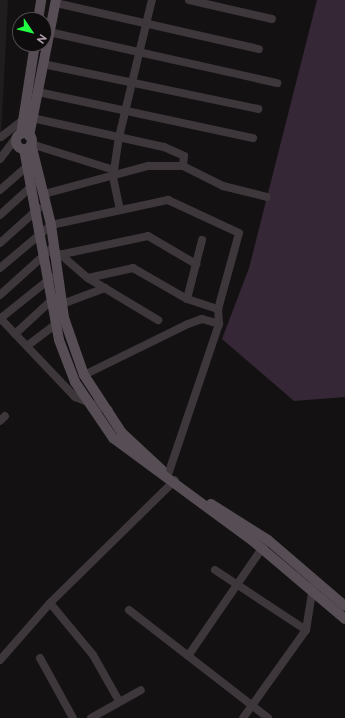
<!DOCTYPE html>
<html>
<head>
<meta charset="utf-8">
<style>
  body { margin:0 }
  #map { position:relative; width:345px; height:718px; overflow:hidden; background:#131112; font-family:Raleway,sans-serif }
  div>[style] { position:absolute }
  .built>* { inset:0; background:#201d1f }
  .water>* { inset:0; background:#362737 }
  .minor>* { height:8px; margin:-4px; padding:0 4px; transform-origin:4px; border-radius:4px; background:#3d363b }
  .major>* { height:10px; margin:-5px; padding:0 5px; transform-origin:5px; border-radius:5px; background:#574e55 }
  .major>.ring { margin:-5px; padding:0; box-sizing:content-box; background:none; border:10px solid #574e55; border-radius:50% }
  span { translate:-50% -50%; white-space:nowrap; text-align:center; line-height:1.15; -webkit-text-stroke:4px #0e0c0d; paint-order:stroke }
  .north { position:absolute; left:12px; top:12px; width:40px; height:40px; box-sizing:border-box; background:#0e0c0d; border:1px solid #50484f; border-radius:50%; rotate:125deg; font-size:11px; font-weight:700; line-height:16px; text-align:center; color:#b4a2b1 }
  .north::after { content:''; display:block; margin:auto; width:14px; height:18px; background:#20fc41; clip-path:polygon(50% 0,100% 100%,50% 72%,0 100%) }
</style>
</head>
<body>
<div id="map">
  <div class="built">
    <div style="clip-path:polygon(0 0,8px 0,1px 137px,0 137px)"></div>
  </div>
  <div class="water">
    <div style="clip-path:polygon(317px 0,345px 0,345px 397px,294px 401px,222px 339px,249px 268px)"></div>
  </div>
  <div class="minor">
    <div style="left:189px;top:0;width:85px;rotate:12.9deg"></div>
    <div style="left:56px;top:3px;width:208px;rotate:12.8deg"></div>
    <div style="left:49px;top:32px;width:234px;rotate:12.6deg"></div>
    <div style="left:43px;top:64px;width:220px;rotate:11.8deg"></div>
    <div style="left:38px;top:92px;width:220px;rotate:12.1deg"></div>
    <div style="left:32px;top:118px;width:135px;rotate:12.4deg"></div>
    <div style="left:164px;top:147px;width:22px;rotate:24deg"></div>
    <div style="left:184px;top:156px;width:10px;rotate:96deg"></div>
    <div style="left:1px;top:137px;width:29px;rotate:-38deg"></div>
    <div style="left:31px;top:144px;width:87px;rotate:17.4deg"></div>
    <div style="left:0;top:159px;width:26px;rotate:-53deg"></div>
    <div style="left:0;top:190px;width:41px;rotate:-41.1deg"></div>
    <div style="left:44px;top:194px;width:108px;rotate:-15.1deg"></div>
    <div style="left:148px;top:166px;width:35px"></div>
    <div style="left:183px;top:166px;width:45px;rotate:26.6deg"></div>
    <div style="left:223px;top:186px;width:45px;rotate:14deg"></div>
    <div style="left:120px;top:210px;width:34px;rotate:-102deg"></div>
    <div style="left:113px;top:177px;width:40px;rotate:-81.5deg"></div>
    <div style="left:119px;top:137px;width:141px;rotate:-76.5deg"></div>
    <div style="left:0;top:215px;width:46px;rotate:-42.4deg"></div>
    <div style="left:0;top:243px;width:52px;rotate:-41.9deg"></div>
    <div style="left:60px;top:254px;width:37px;rotate:41deg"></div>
    <div style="left:88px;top:278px;width:82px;rotate:31deg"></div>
    <div style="left:54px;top:256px;width:96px;rotate:-12deg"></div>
    <div style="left:148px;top:236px;width:56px;rotate:30.3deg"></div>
    <div style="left:0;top:268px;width:67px;rotate:-40.1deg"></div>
    <div style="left:51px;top:225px;width:120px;rotate:-12.1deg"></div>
    <div style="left:168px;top:200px;width:78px;rotate:24.9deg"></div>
    <div style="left:239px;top:233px;width:79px;rotate:105.4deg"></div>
    <div style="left:218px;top:309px;width:15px;rotate:86deg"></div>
    <div style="left:219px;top:324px;width:159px;rotate:108.7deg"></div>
    <div style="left:88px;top:278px;width:46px;rotate:-12.5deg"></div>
    <div style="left:133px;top:268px;width:62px;rotate:29.9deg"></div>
    <div style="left:187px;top:299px;width:33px;rotate:18deg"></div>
    <div style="left:0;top:295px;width:70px;rotate:-42.1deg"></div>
    <div style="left:187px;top:299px;width:61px;rotate:-75.7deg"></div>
    <div style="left:62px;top:304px;width:46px;rotate:-20.4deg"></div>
    <div style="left:0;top:318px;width:109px;rotate:46.5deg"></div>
    <div style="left:75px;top:397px;width:36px;rotate:21deg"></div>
    <div style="left:1px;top:318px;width:65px;rotate:-38.8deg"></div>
    <div style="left:15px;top:334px;width:54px;rotate:-42.8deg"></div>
    <div style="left:27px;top:346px;width:41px;rotate:-37.1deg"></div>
    <div style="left:84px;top:375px;width:116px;rotate:-26.1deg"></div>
    <div style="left:188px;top:324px;width:15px;rotate:-20deg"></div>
    <div style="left:202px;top:319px;width:18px;rotate:16deg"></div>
    <div style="left:0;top:421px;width:7px;rotate:-45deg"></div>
    <div style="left:215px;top:570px;width:109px;rotate:33.4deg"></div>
    <div style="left:50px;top:603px;width:67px;rotate:50.4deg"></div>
    <div style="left:93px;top:655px;width:53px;rotate:60.5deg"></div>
    <div style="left:129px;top:610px;width:176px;rotate:37.8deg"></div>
    <div style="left:188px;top:656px;width:136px;rotate:-55.5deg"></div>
    <div style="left:40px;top:658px;width:68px;rotate:61.2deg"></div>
    <div style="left:0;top:660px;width:76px;rotate:-48.7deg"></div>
    <div style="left:50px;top:603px;width:175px;rotate:-44.5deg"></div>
    <div style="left:91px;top:718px;width:57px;rotate:-29.2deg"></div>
    <div style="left:243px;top:718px;width:108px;rotate:-54.4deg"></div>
    <div style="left:306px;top:630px;width:44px;rotate:-80.8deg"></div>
  </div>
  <div class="major">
    <div style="left:38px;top:20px;width:20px;rotate:-81deg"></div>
    <div class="ring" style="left:16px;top:133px;width:6px;height:6px"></div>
    <div style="left:21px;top:134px;width:91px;rotate:-81.2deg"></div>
    <div style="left:29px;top:136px;width:139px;rotate:-78.8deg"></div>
    <div style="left:31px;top:144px;width:83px;rotate:76.1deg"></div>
    <div style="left:51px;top:225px;width:94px;rotate:82deg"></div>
    <div style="left:64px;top:318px;width:60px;rotate:70.7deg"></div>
    <div style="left:84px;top:375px;width:69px;rotate:56.8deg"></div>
    <div style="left:122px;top:433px;width:54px;rotate:42.8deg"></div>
    <div style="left:24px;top:149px;width:194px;rotate:79.6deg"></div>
    <div style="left:59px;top:340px;width:45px;rotate:69.1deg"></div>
    <div style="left:75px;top:382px;width:68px;rotate:55.8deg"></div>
    <div style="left:113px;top:438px;width:175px;rotate:36.4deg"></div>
    <div style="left:254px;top:542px;width:119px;rotate:40.2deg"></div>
    <div style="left:211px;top:504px;width:67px;rotate:32.3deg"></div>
    <div style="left:268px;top:540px;width:101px;rotate:40.6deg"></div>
  </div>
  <div class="north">N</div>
</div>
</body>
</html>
